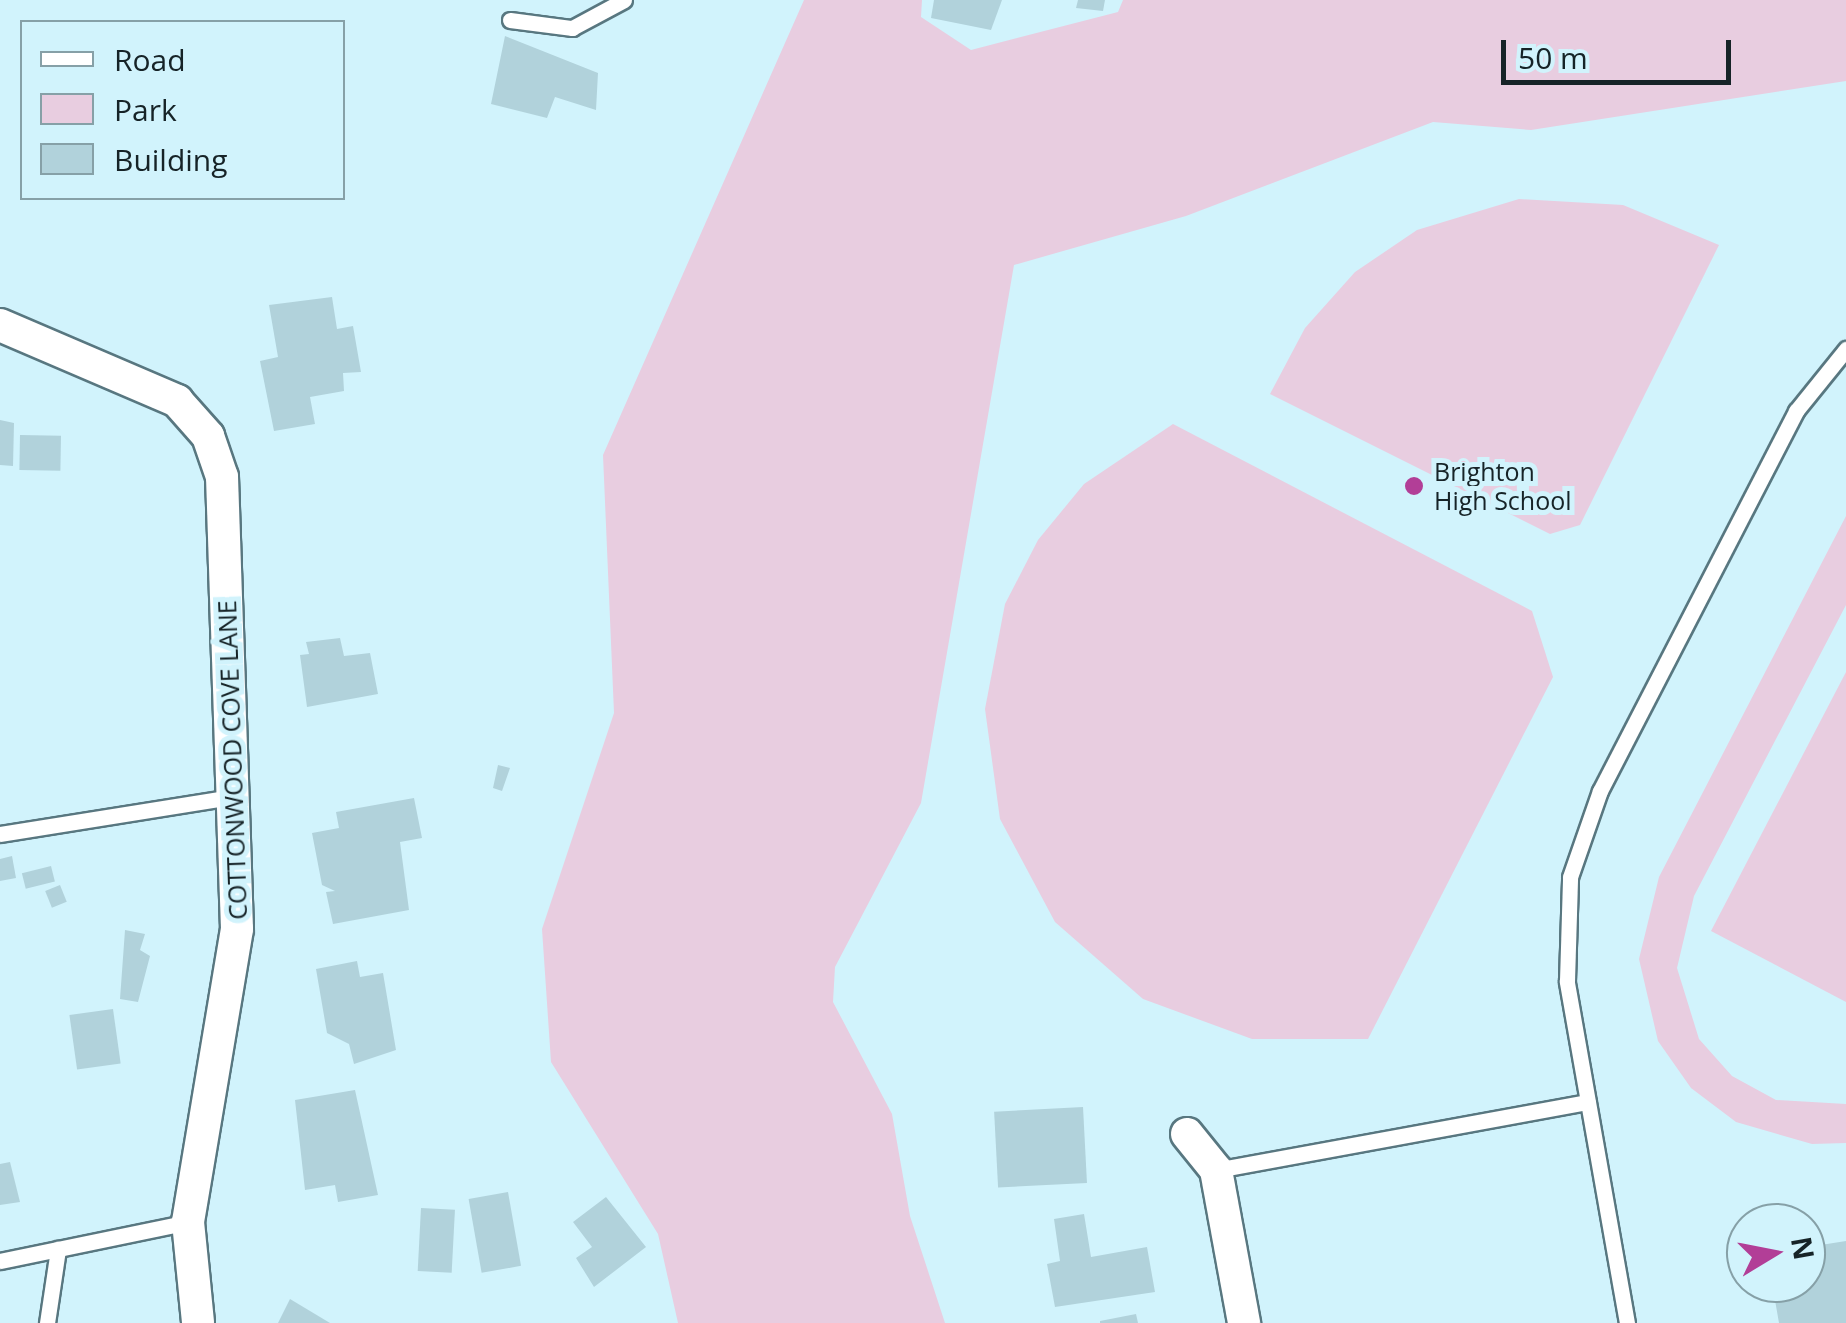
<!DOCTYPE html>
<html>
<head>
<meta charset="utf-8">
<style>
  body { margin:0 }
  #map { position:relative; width:1846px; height:1323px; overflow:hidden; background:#d1f3fc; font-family:"Open Sans",sans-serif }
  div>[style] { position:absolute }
  .green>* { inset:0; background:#e8cde0 }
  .building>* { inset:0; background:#b1d2db; transform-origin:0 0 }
  .roads { filter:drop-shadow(2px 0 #587780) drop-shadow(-2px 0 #587780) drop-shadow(0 2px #587780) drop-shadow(0 -2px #587780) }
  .service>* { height:15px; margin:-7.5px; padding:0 7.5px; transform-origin:7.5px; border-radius:7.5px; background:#fff }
  .minor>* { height:32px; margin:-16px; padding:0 16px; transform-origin:16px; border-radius:16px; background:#fff }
  .dots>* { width:28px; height:28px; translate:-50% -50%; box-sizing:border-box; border:5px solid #d1f3fc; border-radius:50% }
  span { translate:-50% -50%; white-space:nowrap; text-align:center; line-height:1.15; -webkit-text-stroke:10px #d1f3fc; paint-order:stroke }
  .poi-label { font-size:25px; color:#162327 }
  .left { translate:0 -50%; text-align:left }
  .street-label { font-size:25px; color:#162327 }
  .legend { position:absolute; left:20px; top:20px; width:325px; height:180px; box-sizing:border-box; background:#d1f3fc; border:2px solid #86a0a7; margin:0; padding:12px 18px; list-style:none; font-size:30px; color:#162327 }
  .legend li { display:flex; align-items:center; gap:20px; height:50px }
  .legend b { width:50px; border:2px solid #86a0a7 }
  .north { position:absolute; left:1726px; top:1203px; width:100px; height:100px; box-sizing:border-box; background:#d1f3fc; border:2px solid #86a0a7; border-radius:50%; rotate:80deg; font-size:28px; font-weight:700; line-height:40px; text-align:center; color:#162327 }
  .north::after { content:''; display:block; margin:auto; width:35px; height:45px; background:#b23e97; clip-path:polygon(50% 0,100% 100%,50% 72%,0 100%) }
  .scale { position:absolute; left:1501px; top:40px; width:230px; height:45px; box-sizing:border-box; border:5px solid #162327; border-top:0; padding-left:12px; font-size:30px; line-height:35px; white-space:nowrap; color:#162327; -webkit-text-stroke:8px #d1f3fc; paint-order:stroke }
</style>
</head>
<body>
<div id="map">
  <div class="green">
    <div style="clip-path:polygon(804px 0,922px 0,921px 17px,971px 50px,1118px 12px,1123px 0,1846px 0,1846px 81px,1531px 130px,1433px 122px,1186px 216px,1014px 265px,921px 803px,835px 967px,833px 1002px,892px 1114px,910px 1216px,945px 1323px,678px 1323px,658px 1234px,551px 1062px,542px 929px,614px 713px,603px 455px)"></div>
    <div style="clip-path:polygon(1519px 199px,1623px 205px,1719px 245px,1580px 525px,1550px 534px,1270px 394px,1305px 328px,1355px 272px,1417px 230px)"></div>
    <div style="clip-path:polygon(1173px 424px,1532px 611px,1553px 677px,1368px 1039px,1252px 1039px,1143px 999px,1055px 922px,1000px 819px,985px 709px,1005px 604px,1038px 540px,1084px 484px)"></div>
    <div style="clip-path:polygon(1846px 516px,1846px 605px,1694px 896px,1677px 968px,1699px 1039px,1732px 1076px,1776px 1100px,1846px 1104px,1846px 1143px,1812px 1144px,1736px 1122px,1691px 1088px,1658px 1041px,1639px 959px,1659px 877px)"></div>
    <div style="clip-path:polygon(1846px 672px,1846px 1002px,1711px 931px)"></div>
  </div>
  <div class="building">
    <div style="clip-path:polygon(934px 0,1002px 0,991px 30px,931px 18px)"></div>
    <div style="clip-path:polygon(1078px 0,1105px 0,1103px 11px,1076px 8px)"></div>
    <div style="clip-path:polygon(505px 36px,598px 73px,596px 110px,555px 97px,547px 118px,491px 104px)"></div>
    <div style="clip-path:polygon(332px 297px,337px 329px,353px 326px,361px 372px,343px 373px,344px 391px,310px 397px,315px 424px,274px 431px,260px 361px,278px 357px,269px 305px)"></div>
    <div style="clip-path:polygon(0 420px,14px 423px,13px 466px,0 465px)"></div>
    <div style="left:20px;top:435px;width:41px;height:35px;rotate:1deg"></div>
    <div style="clip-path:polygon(340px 638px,344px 656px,370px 653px,378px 694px,307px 707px,300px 655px,309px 654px,306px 642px)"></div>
    <div style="clip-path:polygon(498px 765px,510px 768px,502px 791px,493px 788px)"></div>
    <div style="clip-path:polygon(414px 798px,422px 838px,400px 842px,409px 910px,333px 924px,326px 892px,335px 891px,322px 885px,312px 833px,339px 828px,336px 812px)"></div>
    <div style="clip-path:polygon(12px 856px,16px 878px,0 881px,0 859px)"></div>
    <div style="left:51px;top:866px;width:16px;height:30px;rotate:76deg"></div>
    <div style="left:60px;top:885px;width:18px;height:16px;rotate:68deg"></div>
    <div style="clip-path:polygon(125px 930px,145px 934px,140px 950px,150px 956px,138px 1002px,120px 999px)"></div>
    <div style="clip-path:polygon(357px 961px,360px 977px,383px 973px,396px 1050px,354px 1064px,349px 1044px,327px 1033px,316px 969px)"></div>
    <div style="left:113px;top:1009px;width:55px;height:44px;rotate:82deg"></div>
    <div style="clip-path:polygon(355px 1090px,378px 1195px,338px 1202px,335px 1185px,305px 1190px,295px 1100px)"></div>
    <div style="left:1083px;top:1107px;width:76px;height:89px;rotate:87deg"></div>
    <div style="clip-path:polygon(10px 1162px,20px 1202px,0 1205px,0 1164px)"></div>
    <div style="left:508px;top:1192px;width:75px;height:40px;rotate:80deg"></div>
    <div style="clip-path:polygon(606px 1197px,646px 1247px,594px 1287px,576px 1258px,592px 1247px,573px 1222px)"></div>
    <div style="left:421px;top:1208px;width:34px;height:63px;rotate:3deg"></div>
    <div style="clip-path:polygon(1084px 1214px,1091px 1257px,1147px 1247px,1155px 1292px,1055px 1307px,1047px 1264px,1060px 1261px,1054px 1219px)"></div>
    <div style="clip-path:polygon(1846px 1241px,1846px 1323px,1779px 1323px,1772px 1283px,1806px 1283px,1808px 1247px)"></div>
    <div style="clip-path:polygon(290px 1299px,330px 1323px,278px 1323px)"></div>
    <div style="clip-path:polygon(1136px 1314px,1138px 1323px,1100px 1323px,1100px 1321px)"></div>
  </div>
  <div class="roads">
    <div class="service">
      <div style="left:510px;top:20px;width:63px;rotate:7.4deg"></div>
      <div style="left:572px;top:28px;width:59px;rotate:-28.3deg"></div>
      <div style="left:0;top:834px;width:234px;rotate:-9.1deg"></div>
      <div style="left:1216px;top:1170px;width:378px;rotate:-10.4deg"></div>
      <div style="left:0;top:1261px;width:192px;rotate:-11.7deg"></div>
      <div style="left:47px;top:1323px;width:75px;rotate:-81.5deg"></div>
      <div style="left:1627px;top:1323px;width:347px;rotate:-100deg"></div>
      <div style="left:1567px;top:981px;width:104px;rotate:-88.3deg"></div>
      <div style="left:1570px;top:877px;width:91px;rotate:-70.8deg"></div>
      <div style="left:1600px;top:791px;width:428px;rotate:-62.7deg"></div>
      <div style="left:1796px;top:411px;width:80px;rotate:-51.1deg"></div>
    </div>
    <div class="minor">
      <div style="left:0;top:325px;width:193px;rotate:23.2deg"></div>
      <div style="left:177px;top:401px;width:47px;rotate:48.5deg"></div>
      <div style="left:208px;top:436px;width:43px;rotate:71.1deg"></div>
      <div style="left:222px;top:477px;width:452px;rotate:88.1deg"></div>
      <div style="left:237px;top:929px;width:297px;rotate:99.5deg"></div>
      <div style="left:188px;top:1222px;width:101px;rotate:84.3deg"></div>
      <div style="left:1187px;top:1134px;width:46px;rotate:51.1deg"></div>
      <div style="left:1216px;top:1170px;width:156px;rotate:79.6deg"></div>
    </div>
  </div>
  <div class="dots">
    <div style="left:1414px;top:486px;background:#b23e97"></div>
  </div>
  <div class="poi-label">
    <span class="left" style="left:1434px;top:486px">Brighton<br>High School</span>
  </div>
  <div class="street-label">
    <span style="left:232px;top:760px;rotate:-92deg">COTTONWOOD COVE LANE</span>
  </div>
  <ul class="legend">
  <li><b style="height:12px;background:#fff"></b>Road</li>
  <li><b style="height:28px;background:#e8cde0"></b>Park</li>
  <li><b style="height:28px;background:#b1d2db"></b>Building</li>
  </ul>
  <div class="north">N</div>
  <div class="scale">50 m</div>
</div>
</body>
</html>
